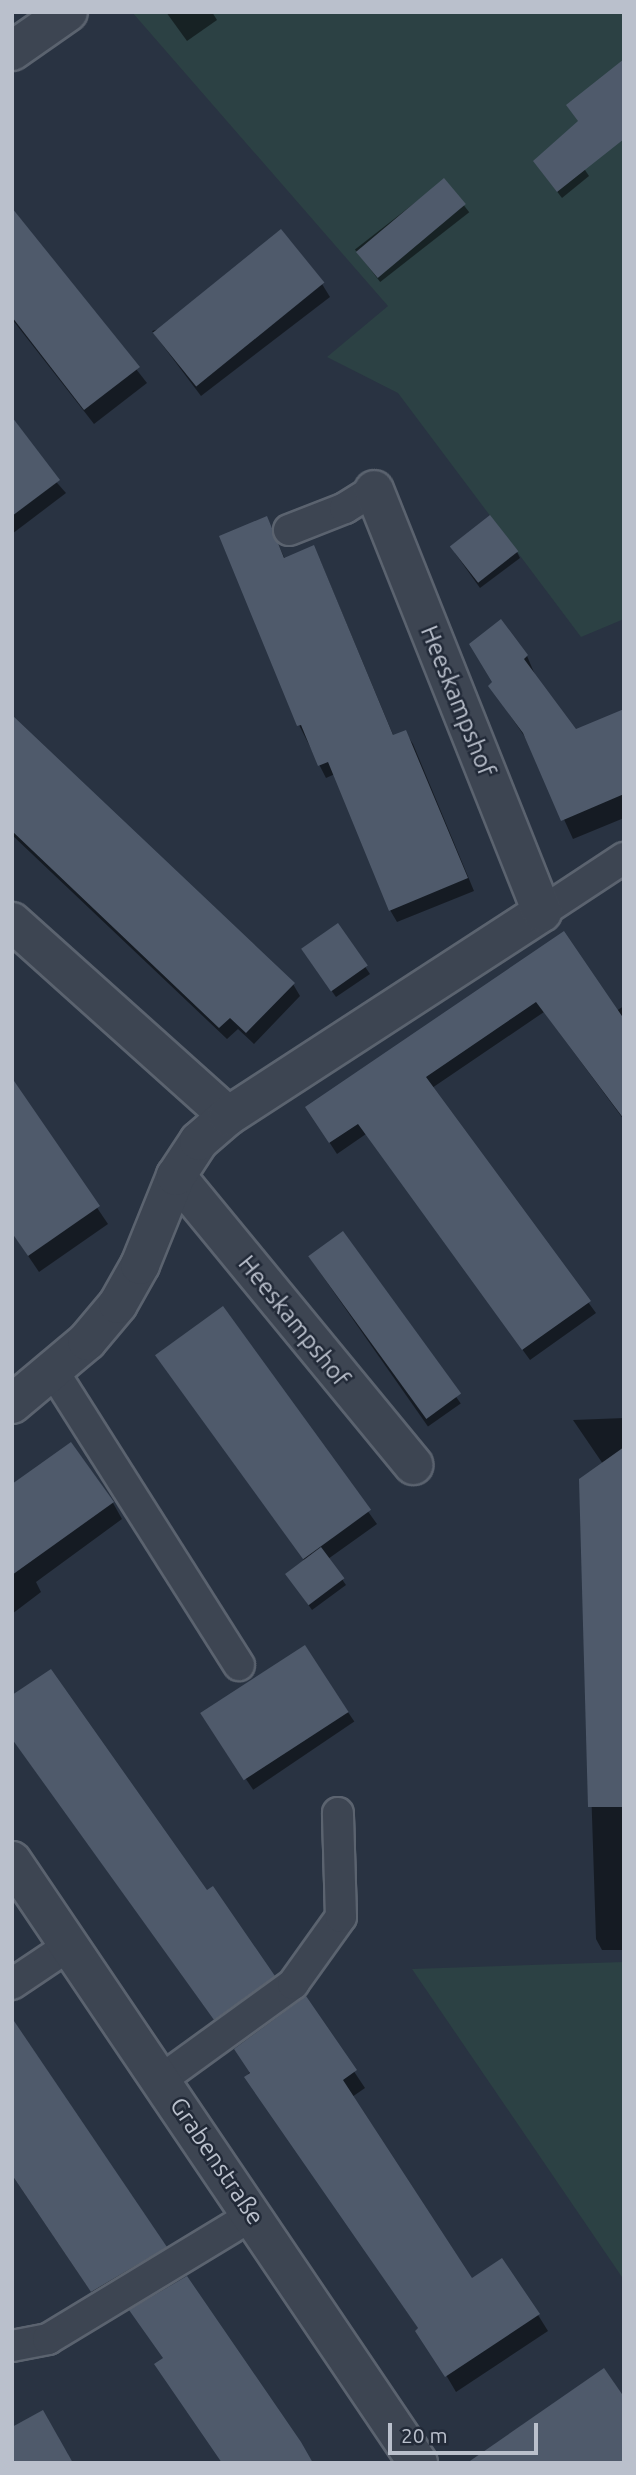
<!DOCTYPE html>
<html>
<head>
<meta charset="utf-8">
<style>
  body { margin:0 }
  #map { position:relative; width:636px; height:2475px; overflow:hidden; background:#293342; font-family:Ubuntu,sans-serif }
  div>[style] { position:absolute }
  .green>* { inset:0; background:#2c4144 }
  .shadow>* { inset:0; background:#0007; transform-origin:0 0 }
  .building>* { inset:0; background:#4f5a6b; transform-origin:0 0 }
  .roads { filter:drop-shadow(2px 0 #5b636f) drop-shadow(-2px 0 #5b636f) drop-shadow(0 2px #5b636f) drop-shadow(0 -2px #5b636f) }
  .service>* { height:30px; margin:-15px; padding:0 15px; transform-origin:15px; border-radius:15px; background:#3d4552 }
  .minor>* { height:38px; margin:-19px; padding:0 19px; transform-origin:19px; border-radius:19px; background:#3d4552 }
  span { translate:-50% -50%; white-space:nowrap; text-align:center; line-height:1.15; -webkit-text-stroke:5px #222a38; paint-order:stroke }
  .street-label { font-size:24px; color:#bac0cc }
  .frame { position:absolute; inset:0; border:14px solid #bac0cc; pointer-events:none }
  .scale { position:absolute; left:388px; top:2423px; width:150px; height:32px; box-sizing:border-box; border:4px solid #bac0cc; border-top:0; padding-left:9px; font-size:21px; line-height:24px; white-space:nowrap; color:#bac0cc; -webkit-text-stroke:5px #222a38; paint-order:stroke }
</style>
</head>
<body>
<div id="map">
  <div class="green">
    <div style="clip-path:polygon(132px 12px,624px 12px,624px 619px,581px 637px,398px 393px,327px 357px,388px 306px)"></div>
    <div style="clip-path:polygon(624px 1962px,624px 2280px,412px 1969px)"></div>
  </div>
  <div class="shadow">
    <div style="clip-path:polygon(166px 12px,212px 12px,217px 20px,187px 41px)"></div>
    <div style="clip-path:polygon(539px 168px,585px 170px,589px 176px,562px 198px)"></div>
    <div style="left:444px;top:180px;width:41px;height:113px;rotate:52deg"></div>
    <div style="clip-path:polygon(12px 211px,147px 383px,94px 424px,12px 319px)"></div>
    <div style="clip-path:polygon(322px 284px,330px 297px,201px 396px,152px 331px)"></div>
    <div style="clip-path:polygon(12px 432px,66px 493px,12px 534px)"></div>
    <div style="clip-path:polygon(266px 518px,285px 559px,320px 560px,394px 737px,405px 732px,413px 744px,474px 891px,397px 922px,390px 910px,335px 774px,326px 778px,299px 725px)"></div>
    <div style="clip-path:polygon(517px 552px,520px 558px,480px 588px,455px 553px)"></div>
    <div style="clip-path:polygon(527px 656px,536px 677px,576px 731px,624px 711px,624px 818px,573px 839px,529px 743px,490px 686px)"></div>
    <div style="clip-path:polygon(12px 737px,293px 984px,300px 996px,254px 1044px,238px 1029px,227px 1039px,12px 835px)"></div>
    <div style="clip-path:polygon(337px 925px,370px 974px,336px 997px,307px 956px)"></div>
    <div style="clip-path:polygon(563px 934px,616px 1011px,624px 1006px,624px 1120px,544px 1012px,432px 1088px,596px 1313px,530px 1360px,366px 1134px,337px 1154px,314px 1119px)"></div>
    <div style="clip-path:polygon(12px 1082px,108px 1224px,39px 1272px,12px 1232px)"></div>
    <div style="left:342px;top:1234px;width:207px;height:40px;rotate:55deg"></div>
    <div style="clip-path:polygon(222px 1309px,377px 1524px,328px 1559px,346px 1585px,312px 1610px,291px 1580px,304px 1561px)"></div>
    <div style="clip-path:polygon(624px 1418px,624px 1950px,602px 1950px,596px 1939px,581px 1480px,603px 1464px,573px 1420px)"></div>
    <div style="clip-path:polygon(12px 1486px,113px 1503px,122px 1519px,36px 1582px,41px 1592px,12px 1614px)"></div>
    <div style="left:304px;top:1647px;width:90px;height:122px;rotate:56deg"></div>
    <div style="clip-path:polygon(12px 1738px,206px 1892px,283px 1993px,225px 2035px)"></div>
    <div style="clip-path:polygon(305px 1998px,365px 2088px,352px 2097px,472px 2281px,538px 2315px,548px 2331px,456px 2392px,419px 2329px,246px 2077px)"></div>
    <div style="clip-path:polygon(12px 2175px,165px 2248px,175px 2264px,102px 2308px)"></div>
  </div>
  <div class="building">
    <div style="clip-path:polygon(624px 59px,624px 139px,557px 192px,533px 161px,578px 121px,566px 105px)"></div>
    <div style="left:444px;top:178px;width:34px;height:115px;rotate:50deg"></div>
    <div style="clip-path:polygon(12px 208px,140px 367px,84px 410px,12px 317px)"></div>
    <div style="left:281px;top:229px;width:69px;height:165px;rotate:51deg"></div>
    <div style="clip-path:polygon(12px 417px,60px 480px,12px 516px)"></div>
    <div style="left:490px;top:515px;width:46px;height:51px;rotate:52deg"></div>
    <div style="clip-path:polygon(267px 516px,284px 558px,314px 545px,393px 735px,406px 730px,468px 878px,389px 911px,328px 762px,318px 766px,301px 725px,297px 726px,219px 536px)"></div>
    <div style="clip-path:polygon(501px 619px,528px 655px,524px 659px,576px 729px,624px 709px,624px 794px,561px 821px,523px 733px,488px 686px,492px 682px,469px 644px)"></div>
    <div style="clip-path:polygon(12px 715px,295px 983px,246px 1033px,230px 1018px,219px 1028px,12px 831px)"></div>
    <div style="left:338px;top:923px;width:52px;height:45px;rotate:55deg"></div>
    <div style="clip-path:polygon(564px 931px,624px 1019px,624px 1119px,536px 1002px,426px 1077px,591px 1301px,522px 1350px,358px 1124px,329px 1143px,305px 1107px)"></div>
    <div style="clip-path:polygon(12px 1078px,100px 1206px,28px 1256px,12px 1233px)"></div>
    <div style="left:343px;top:1231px;width:201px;height:43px;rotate:54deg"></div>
    <div style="left:223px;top:1306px;width:252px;height:84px;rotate:54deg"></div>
    <div style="clip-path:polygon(71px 1442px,114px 1502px,12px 1575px,12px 1484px)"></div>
    <div style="clip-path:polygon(624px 1447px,624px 1807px,588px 1807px,579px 1479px)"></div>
    <div style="left:321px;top:1547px;width:39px;height:45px;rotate:53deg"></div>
    <div style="left:305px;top:1645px;width:80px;height:125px;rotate:57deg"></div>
    <div style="clip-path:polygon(51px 1669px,207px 1890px,213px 1886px,275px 1976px,214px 2020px,12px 1739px,12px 1695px)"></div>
    <div style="clip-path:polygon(306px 1996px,357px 2070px,343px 2080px,472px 2278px,502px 2258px,540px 2314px,445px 2377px,415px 2331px,418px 2328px,244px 2077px,250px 2073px,234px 2049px)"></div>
    <div style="clip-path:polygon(12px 2018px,167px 2247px,91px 2292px,12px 2175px)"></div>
    <div style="clip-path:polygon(187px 2276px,301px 2442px,313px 2463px,222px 2463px,154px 2364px,163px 2358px,129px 2310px)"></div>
    <div style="clip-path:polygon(604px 2368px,624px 2397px,624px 2463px,467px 2463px)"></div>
    <div style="clip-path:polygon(43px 2410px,73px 2463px,12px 2463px,12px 2427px)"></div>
  </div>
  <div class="roads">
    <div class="service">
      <div style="left:289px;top:530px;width:60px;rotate:-21.4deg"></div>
      <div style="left:345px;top:508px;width:34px;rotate:-32deg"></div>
      <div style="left:542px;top:912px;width:98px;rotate:-33.4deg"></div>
      <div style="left:53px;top:1371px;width:348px;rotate:57.7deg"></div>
      <div style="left:12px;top:1984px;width:70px;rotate:-33.9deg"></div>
      <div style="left:162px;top:2079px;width:162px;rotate:-35.9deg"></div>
      <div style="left:293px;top:1984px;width:82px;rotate:-54.4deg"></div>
      <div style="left:341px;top:1917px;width:104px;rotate:-91.7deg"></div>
      <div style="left:12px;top:2346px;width:37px;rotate:-11deg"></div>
      <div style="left:48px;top:2339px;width:240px;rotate:-31.2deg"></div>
    </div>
    <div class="minor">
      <div style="left:12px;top:51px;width:68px;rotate:-34.9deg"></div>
      <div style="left:12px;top:922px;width:290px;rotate:41.9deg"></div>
      <div style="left:176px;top:1176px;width:374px;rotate:50.6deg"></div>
      <div style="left:12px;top:1404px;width:98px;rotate:-40deg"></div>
      <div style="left:87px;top:1341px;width:48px;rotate:-50deg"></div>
      <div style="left:118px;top:1304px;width:45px;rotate:-60.6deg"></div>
      <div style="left:140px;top:1265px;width:96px;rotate:-68deg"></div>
      <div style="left:176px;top:1176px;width:42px;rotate:-56.7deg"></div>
      <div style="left:199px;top:1141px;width:38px;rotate:-41deg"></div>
      <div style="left:228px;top:1116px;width:374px;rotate:-33deg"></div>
      <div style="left:542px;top:912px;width:454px;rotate:-111.7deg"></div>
      <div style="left:12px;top:1861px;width:726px;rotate:56deg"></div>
    </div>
  </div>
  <div class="street-label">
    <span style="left:458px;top:701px;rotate:68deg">Heeskampshof</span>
    <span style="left:294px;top:1321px;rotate:51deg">Heeskampshof</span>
    <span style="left:217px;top:2161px;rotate:56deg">Grabenstraße</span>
  </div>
  <div class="frame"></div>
  <div class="scale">20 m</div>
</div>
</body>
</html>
